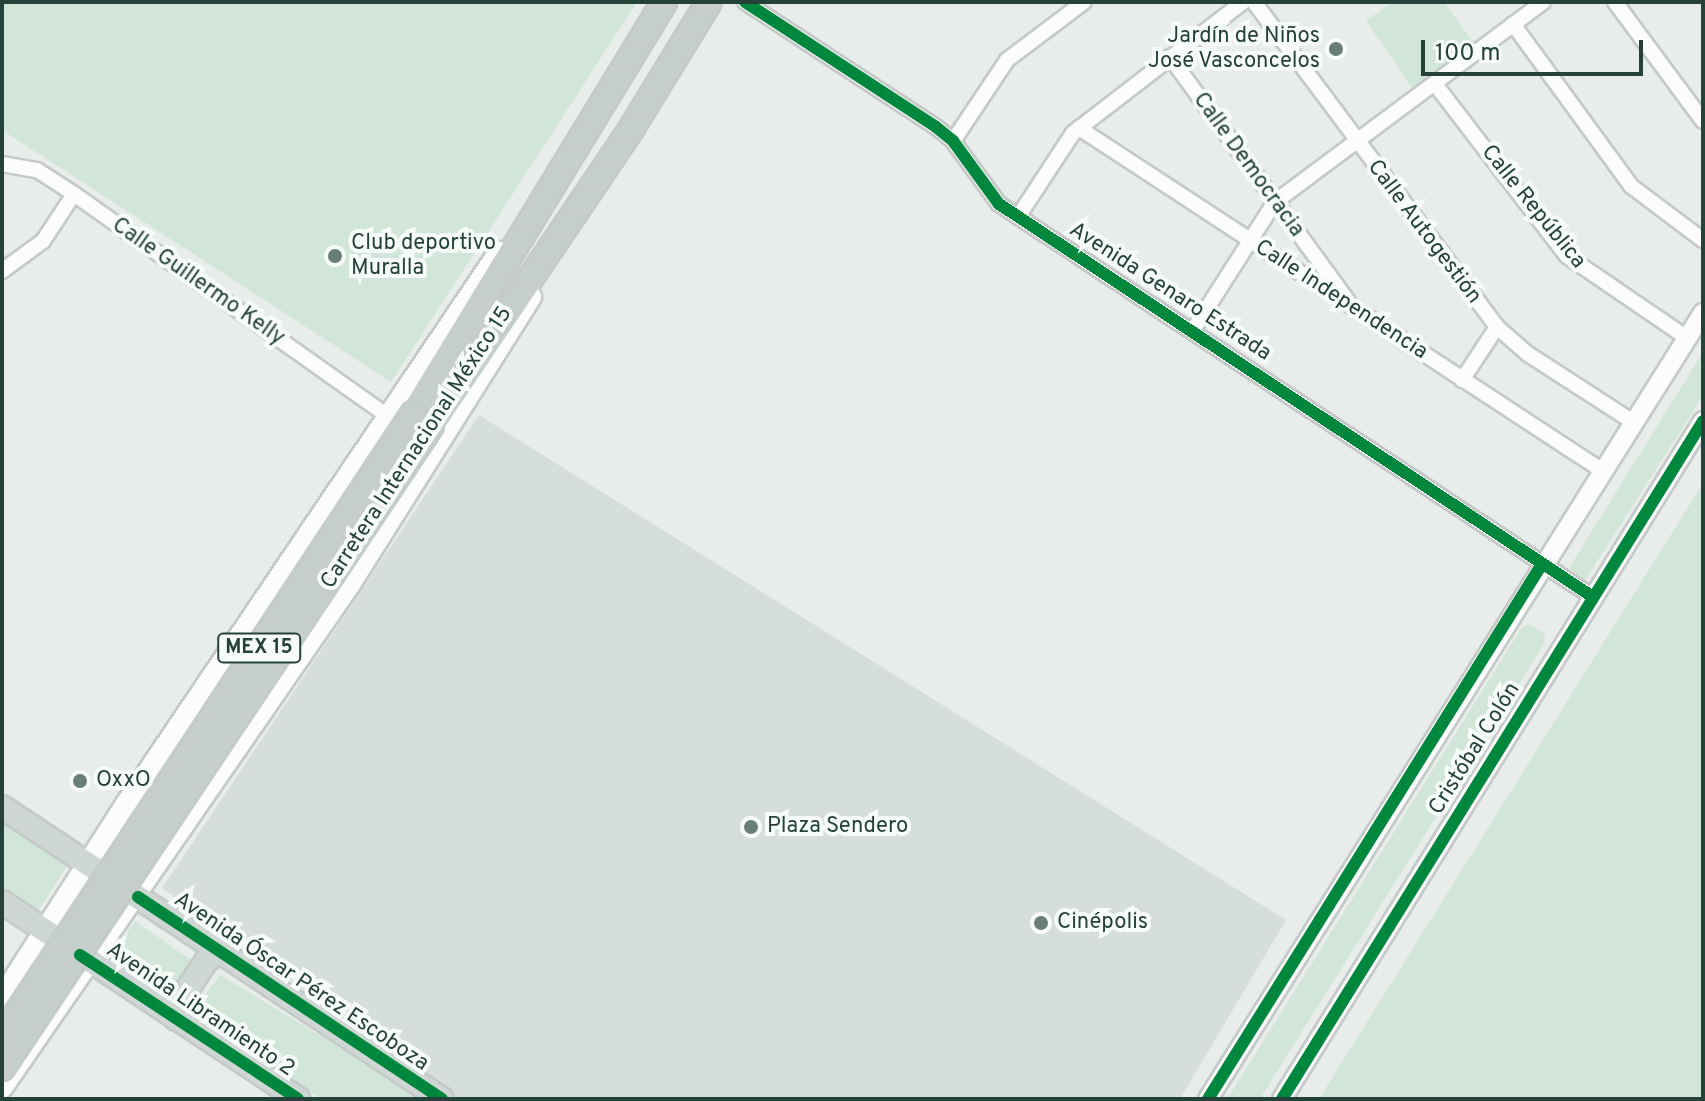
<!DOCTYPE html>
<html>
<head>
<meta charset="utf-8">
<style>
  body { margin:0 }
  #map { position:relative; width:1705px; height:1101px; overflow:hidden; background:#e8edeb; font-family:Overpass,sans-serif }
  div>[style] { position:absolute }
  .built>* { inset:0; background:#d6dedb }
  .green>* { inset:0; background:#d1e6d8; transform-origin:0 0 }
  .roads { filter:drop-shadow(2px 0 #c5cac8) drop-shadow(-2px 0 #c5cac8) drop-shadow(0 2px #c5cac8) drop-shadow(0 -2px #c5cac8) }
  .minor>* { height:14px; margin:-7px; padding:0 7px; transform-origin:7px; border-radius:7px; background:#fcfcfc }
  .tertiary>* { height:18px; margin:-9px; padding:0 9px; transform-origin:9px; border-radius:9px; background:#fcfcfc }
  .secondary>* { height:20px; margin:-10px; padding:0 10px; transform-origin:10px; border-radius:10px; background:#fcfcfc }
  .primary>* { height:22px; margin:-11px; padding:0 11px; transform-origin:11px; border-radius:11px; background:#cfd7d5 }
  .trunk>* { height:24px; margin:-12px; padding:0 12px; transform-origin:12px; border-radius:12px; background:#c6cecc }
  .bridges { filter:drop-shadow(2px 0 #c3ccc9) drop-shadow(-2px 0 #c3ccc9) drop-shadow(0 2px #c3ccc9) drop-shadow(0 -2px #c3ccc9) }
  .trunk-bridge>* { height:24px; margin:-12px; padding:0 12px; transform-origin:12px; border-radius:12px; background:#c6cecc }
  .cycleway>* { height:12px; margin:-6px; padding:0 6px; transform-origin:6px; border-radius:6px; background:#00873e }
  .dots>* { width:22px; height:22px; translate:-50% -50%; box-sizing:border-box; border:4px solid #f7fbf9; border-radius:50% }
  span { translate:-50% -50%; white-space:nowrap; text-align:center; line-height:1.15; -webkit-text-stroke:8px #f7fbf9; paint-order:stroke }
  .shield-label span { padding:2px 6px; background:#f7fbf9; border:2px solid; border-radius:6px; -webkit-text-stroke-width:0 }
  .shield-label { font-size:20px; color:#24423a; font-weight:700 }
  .poi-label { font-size:22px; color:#24423a }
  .right { translate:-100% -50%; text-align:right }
  .left { translate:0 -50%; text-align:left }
  .street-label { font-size:22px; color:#24423a }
  .frame { position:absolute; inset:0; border:4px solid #24423a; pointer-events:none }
  .scale { position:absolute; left:1421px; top:40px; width:222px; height:36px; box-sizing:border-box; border:4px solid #24423a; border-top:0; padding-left:10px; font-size:24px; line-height:28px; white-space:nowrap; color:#24423a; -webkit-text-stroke:6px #f7fbf9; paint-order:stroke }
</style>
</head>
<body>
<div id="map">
  <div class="built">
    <div style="clip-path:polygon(479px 415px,1286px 920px,1180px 1099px,456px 1099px,162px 888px)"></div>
  </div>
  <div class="green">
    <div style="clip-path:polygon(2px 2px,637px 2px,391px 382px,2px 130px)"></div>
    <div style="clip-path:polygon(1392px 2px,1444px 2px,1479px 50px,1418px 96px,1366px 21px)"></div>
    <div style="clip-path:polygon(1703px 352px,1703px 396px,1584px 582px,1569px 568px)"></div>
    <div style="clip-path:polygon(1703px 483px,1703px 1099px,1319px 1099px)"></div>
    <div style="clip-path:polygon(1529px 624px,1545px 634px,1544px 644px,1260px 1099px,1227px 1099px,1522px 627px)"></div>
    <div style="clip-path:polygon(2px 813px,71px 860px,38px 911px,2px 887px)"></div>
    <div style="left:135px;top:921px;width:73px;height:52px;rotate:35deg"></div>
    <div style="clip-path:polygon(220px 975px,425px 1099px,321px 1099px,190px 1015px)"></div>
  </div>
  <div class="roads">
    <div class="minor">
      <div style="left:745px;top:2px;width:228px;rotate:33.2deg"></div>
      <div style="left:936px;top:127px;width:22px;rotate:39deg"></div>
      <div style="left:953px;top:141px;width:78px;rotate:53.9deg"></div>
      <div style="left:999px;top:204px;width:712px;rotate:33.49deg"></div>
      <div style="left:1254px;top:2px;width:406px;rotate:53.2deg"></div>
      <div style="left:1497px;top:327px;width:41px;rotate:41.1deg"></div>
      <div style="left:1528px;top:354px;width:125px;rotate:32.9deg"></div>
      <div style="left:1615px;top:2px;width:148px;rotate:53.5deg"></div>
      <div style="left:1513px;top:24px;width:200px;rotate:53.9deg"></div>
      <div style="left:1631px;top:186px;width:90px;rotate:36.9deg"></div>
      <div style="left:1170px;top:57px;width:302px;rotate:53.9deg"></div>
      <div style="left:1435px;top:84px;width:217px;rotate:52.5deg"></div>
      <div style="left:1567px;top:256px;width:145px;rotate:34.3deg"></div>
      <div style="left:1079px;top:128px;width:626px;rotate:33.21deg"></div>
      <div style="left:953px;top:141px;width:97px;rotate:-56.3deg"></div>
      <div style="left:1007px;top:60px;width:96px;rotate:-37deg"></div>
      <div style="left:2px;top:164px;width:36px;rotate:10deg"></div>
      <div style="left:37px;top:170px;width:44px;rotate:33deg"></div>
      <div style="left:74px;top:194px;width:384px;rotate:35.3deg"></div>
      <div style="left:1018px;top:217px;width:100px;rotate:-56.8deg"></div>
      <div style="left:1073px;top:133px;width:215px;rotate:-37.6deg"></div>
      <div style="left:2px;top:271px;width:51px;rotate:-36.2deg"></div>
      <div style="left:43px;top:241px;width:56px;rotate:-56.6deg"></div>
      <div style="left:1193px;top:330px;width:152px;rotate:-57.4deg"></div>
      <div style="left:1275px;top:202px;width:334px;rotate:-36.7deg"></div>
      <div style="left:1462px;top:380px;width:64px;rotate:-56.6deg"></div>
    </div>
    <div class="tertiary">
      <div style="left:1208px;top:1099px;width:929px;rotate:-57.8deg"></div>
      <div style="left:1282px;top:1099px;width:798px;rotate:-58.16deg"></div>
    </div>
    <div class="secondary">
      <div style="left:2px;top:997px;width:233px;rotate:-57.3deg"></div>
      <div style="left:128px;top:801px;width:663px;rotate:-55.95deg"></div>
      <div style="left:2px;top:1088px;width:610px;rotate:-55.35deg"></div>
      <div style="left:349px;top:586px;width:342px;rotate:-57.8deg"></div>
    </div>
    <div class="primary">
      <div style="left:2px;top:807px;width:528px;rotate:33.57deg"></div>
      <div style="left:2px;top:902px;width:356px;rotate:33.6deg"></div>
      <div style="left:176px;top:1019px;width:16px;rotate:-83deg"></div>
      <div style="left:178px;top:1003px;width:52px;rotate:-56deg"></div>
      <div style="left:207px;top:960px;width:14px;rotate:-34deg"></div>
    </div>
    <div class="trunk">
      <div style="left:413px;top:414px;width:482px;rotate:-58.6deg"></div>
      <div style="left:431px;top:426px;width:362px;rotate:-56deg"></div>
      <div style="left:633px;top:126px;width:145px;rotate:-58.5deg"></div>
    </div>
  </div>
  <div class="bridges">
    <div class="trunk-bridge">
      <div style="left:2px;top:1036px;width:746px;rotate:-56.54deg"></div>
      <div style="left:2px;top:1068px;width:772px;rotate:-56.25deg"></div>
    </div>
  </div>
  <div class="cycleway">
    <div style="left:745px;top:2px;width:228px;rotate:33.2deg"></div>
    <div style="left:936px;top:127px;width:22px;rotate:39deg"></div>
    <div style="left:953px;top:141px;width:78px;rotate:53.9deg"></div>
    <div style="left:999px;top:204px;width:712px;rotate:33.49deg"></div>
    <div style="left:138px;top:897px;width:365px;rotate:33.6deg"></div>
    <div style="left:80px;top:955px;width:261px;rotate:33.4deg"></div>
    <div style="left:1208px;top:1099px;width:631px;rotate:-58.02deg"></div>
    <div style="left:1282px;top:1099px;width:798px;rotate:-58.16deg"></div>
  </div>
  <div class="dots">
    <div style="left:1336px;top:49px;background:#697e78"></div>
    <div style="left:335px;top:256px;background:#697e78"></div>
    <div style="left:80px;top:781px;background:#697e78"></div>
    <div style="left:751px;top:827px;background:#697e78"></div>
    <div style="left:1041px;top:923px;background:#697e78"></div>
  </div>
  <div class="shield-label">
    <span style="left:259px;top:648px">MEX 15</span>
  </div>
  <div class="poi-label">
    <span class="right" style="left:1320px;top:49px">Jardín de Niños<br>José Vasconcelos</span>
    <span class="left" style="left:351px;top:256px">Club deportivo<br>Muralla</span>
    <span class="left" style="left:96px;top:781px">OxxO</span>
    <span class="left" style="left:767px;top:827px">Plaza Sendero</span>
    <span class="left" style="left:1057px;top:923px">Cinépolis</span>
  </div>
  <div class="street-label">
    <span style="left:1248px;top:165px;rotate:54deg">Calle Democracia</span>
    <span style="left:1533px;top:207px;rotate:51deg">Calle República</span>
    <span style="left:1424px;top:232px;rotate:53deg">Calle Autogestión</span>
    <span style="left:198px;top:282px;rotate:35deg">Calle Guillermo Kelly</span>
    <span style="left:1170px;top:292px;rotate:33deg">Avenida Genaro Estrada</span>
    <span style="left:1341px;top:300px;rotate:33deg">Calle Independencia</span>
    <span style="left:417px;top:448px;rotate:-57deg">Carretera Internacional México 15</span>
    <span style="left:1475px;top:749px;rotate:-58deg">Cristóbal Colón</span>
    <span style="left:301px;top:982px;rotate:34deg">Avenida Óscar Pérez Escoboza</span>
    <span style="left:200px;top:1010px;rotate:34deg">Avenida Libramiento 2</span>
  </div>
  <div class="frame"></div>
  <div class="scale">100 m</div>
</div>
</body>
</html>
